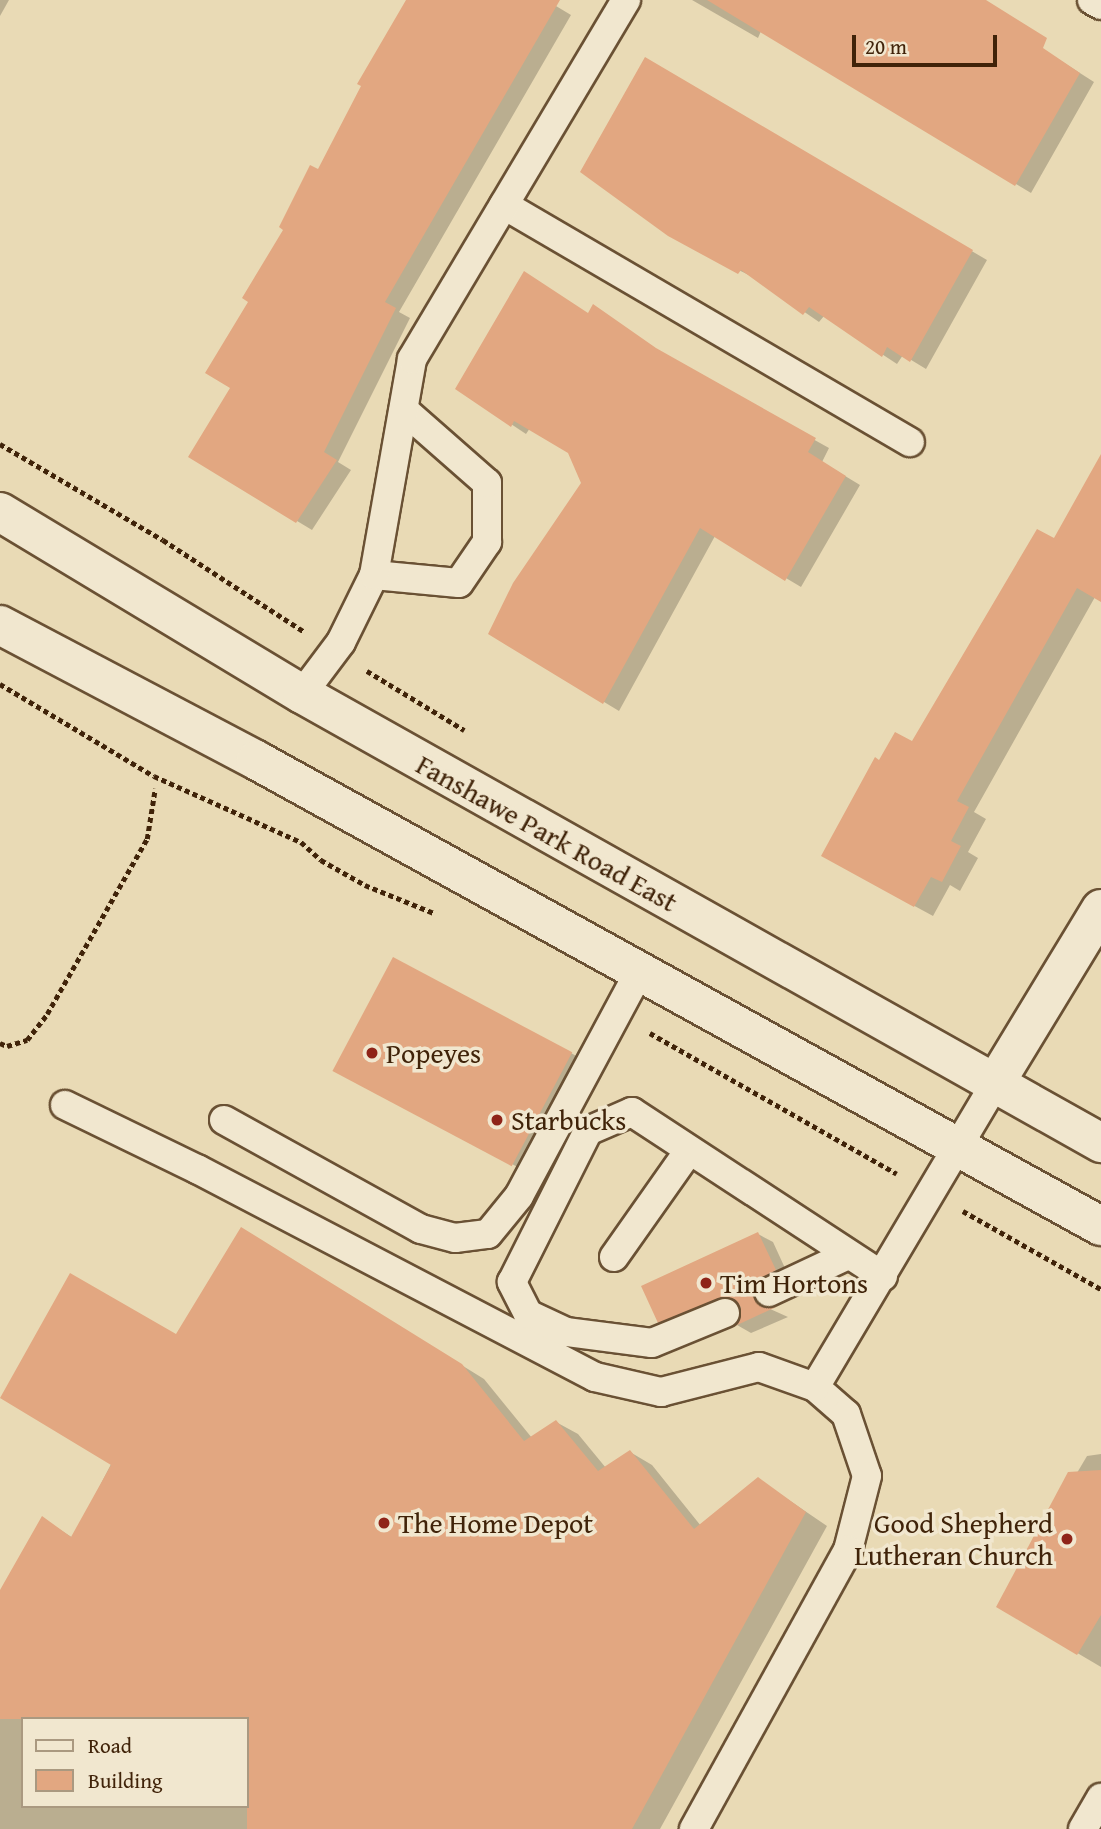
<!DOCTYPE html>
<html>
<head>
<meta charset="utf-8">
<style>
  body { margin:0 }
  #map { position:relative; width:1101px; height:1829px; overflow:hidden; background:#e9dab5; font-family:"Gentium Book Plus",serif }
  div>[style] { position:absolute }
  .shadow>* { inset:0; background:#0003 }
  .building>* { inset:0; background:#e2a781; transform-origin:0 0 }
  .path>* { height:4.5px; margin-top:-2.25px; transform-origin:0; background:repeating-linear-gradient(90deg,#402309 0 5px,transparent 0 8.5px) }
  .roads { filter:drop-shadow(2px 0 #6a5134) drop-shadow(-2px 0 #6a5134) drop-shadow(0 2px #6a5134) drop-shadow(0 -2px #6a5134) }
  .service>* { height:28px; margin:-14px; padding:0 14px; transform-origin:14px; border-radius:14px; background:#f1e7cf }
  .minor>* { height:38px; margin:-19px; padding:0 19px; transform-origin:19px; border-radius:19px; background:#f1e7cf }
  .secondary>* { height:38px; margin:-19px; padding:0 19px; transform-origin:19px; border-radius:19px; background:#f1e7cf }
  .dots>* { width:19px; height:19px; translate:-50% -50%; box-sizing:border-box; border:4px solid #f1e7cf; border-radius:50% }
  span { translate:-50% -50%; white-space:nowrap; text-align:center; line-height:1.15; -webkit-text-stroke:7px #f1e7cf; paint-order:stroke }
  .street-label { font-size:28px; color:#402309 }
  .poi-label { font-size:28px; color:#402309 }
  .left { translate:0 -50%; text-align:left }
  .right { translate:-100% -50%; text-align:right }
  .legend { position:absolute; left:21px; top:1717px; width:228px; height:91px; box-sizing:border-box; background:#f1e7cf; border:2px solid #aa9980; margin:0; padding:9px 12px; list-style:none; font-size:21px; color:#402309 }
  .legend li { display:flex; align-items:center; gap:14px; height:35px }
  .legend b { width:35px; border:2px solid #aa9980 }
  .scale { position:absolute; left:852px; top:35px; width:145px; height:32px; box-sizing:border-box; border:4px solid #402309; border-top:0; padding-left:9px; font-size:21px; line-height:24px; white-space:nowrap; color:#402309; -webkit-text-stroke:5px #f1e7cf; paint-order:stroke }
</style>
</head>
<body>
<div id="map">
  <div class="shadow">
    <div style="clip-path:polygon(0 0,9px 0,0 16px)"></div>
    <div style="clip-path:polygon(407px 0,546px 0,571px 15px,399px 312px,410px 318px,338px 462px,351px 470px,312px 530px,191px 457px,232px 387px,251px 301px)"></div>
    <div style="clip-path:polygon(692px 0,982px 0,1036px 45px,1094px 82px,1031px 193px,761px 31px,758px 38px)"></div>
    <div style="clip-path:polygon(645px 60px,987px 260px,926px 369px,903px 355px,897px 364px,824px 316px,819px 322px,755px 278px,685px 244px)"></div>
    <div style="clip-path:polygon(589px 315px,829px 448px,822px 462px,860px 485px,801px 587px,715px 536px,619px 711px,490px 633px,583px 483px,570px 452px,530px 428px,526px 434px,458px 389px)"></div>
    <div style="clip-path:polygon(1101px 457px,1101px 600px,1095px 597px,974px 812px,986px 819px,968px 852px,978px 858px,960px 891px,950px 885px,933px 916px,841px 866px,880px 762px,913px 743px,1055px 540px)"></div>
    <div style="clip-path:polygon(571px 1053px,592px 1065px,535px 1176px,357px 1083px)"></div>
    <div style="clip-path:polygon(758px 1234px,773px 1242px,790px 1279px,770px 1290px,768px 1308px,788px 1317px,751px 1333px,737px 1325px,740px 1305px,674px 1330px,659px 1321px)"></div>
    <div style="clip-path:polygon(evenodd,263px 1242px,484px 1379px,532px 1438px,556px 1422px,578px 1434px,606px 1468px,630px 1452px,652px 1465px,701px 1526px,758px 1479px,827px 1526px,660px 1829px,0 1829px,0 1594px,42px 1518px,73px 1538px,177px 1336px,263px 1242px,23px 1719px,247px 1719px,247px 1806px,23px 1806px,23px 1719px)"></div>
    <div style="clip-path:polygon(1101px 1454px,1101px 1667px,998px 1606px,1087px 1456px)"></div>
  </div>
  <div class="building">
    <div style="clip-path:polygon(406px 0,560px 0,385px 302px,396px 308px,324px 452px,337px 460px,296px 523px,188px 457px,230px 388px,205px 373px,248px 302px,242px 298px,283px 230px,279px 227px,310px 165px,318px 169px,361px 86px,357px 84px)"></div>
    <div style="clip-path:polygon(707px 0,986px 0,1047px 38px,1043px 48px,1080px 73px,1015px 186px)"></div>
    <div style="clip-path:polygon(645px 57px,973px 250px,910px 362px,887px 347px,882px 357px,809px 307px,803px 315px,741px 270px,738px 274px,668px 236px,580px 172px)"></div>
    <div style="clip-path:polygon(524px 271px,588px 313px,593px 304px,656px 348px,816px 438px,808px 452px,846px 476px,785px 581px,700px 528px,603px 704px,488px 634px,513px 583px,581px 483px,568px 453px,514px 421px,511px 427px,455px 389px)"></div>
    <div style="clip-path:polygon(1101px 454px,1101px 602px,1077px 588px,957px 801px,969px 807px,951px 841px,961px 846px,942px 882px,931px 877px,914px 907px,821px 856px,875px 757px,879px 760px,895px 732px,912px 741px,1037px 529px,1054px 538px)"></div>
    <div style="left:393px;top:957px;width:203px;height:129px;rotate:28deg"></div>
    <div style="clip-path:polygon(241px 1227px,462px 1364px,524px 1441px,556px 1420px,598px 1471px,630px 1450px,694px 1529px,758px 1477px,806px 1512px,632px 1829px,247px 1829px,247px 1719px,0 1719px,0 1590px,42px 1516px,71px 1537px,111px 1465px,0 1398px,70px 1273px,176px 1334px)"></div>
    <div style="clip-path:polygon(758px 1232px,776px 1270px,756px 1282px,754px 1298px,760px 1306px,776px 1307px,735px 1326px,741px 1307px,727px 1297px,658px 1323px,641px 1286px)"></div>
    <div style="clip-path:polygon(1101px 1470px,1101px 1615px,1077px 1655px,996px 1607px,1068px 1472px)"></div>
  </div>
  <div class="path">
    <div style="left:0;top:444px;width:189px;rotate:30.5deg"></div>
    <div style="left:163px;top:540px;width:167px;rotate:33deg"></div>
    <div style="left:367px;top:671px;width:114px;rotate:31.3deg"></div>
    <div style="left:0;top:684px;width:179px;rotate:30.9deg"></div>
    <div style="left:154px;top:776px;width:161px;rotate:24.2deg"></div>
    <div style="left:301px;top:842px;width:27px;rotate:42deg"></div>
    <div style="left:321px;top:860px;width:51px;rotate:29.6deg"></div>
    <div style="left:365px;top:885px;width:74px;rotate:22.1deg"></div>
    <div style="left:650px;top:1033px;width:284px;rotate:29.7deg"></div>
    <div style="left:0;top:1043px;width:8px;rotate:23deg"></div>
    <div style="left:7px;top:1046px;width:21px;rotate:-17deg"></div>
    <div style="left:27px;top:1040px;width:33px;rotate:-52deg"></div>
    <div style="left:47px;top:1014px;width:202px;rotate:-60.3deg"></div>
    <div style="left:147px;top:839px;width:51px;rotate:-80.9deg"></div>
    <div style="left:963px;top:1211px;width:159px;rotate:29.5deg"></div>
  </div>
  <div class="roads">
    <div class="service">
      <div style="left:1092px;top:0;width:10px;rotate:29deg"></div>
      <div style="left:504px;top:205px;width:470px;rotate:30.3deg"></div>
      <div style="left:374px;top:575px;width:85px;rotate:5.4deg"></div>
      <div style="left:459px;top:583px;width:50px;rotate:-55.7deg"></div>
      <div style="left:487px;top:542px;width:59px;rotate:-90deg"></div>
      <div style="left:487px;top:483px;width:111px;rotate:-138.7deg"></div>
      <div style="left:302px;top:694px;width:65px;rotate:-53.1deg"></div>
      <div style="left:341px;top:642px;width:75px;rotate:-63.8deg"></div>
      <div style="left:374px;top:575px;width:219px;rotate:-80deg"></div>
      <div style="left:412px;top:359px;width:418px;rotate:-59.2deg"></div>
      <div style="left:65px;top:1105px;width:147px;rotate:25.9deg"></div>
      <div style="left:197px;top:1169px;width:449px;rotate:27.6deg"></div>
      <div style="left:595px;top:1377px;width:68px;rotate:12.8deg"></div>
      <div style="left:661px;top:1392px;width:101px;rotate:-14.3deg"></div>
      <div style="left:759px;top:1367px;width:59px;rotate:19.7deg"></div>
      <div style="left:815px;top:1387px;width:41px;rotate:41.1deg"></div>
      <div style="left:846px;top:1414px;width:65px;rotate:71.3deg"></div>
      <div style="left:867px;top:1476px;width:76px;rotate:104.4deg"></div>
      <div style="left:848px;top:1550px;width:319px;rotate:118.9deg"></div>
      <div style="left:224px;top:1120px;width:225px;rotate:29deg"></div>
      <div style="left:421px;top:1229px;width:35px;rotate:15deg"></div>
      <div style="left:455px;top:1238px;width:33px;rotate:-7deg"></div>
      <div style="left:488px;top:1234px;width:49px;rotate:-50.8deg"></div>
      <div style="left:519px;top:1196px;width:256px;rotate:-61.8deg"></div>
      <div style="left:614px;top:1257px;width:128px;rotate:-54.8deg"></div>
      <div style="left:769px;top:1292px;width:85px;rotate:-25.1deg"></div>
      <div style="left:725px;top:1313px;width:79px;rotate:157.7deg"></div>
      <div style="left:652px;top:1343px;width:87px;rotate:-172.7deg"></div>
      <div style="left:566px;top:1332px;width:42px;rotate:-154.7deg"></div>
      <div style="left:528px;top:1314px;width:36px;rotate:-117deg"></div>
      <div style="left:512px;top:1282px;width:169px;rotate:-63.3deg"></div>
      <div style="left:588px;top:1131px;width:48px;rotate:-23.4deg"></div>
      <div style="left:632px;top:1112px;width:300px;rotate:33.2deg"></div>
      <div style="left:815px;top:1387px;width:351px;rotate:-59.3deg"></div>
      <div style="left:1083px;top:1829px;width:36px;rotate:-60deg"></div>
    </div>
    <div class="minor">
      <div style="left:994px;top:1085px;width:206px;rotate:-58.7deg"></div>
    </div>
    <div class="secondary">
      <div style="left:0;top:512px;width:353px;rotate:31.1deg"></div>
      <div style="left:302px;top:694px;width:917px;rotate:29.33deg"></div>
      <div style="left:0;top:625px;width:289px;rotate:27.8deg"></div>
      <div style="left:256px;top:760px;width:965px;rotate:28.88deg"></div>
    </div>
  </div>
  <div class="dots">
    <div style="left:372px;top:1053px;background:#8f2418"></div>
    <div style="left:497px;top:1120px;background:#8f2418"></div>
    <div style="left:706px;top:1283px;background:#8f2418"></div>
    <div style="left:384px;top:1523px;background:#8f2418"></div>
    <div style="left:1067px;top:1539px;background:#8f2418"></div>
  </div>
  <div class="street-label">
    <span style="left:547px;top:833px;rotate:29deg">Fanshawe Park Road East</span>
  </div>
  <div class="poi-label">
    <span class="left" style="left:386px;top:1053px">Popeyes</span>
    <span class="left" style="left:511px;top:1120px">Starbucks</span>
    <span class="left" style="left:720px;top:1283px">Tim Hortons</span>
    <span class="left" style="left:398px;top:1523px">The Home Depot</span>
    <span class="right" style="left:1053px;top:1539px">Good Shepherd<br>Lutheran Church</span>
  </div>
  <ul class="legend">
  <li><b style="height:9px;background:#f1e7cf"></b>Road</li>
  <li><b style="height:19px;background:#e2a781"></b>Building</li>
  </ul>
  <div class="scale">20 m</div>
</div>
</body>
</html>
